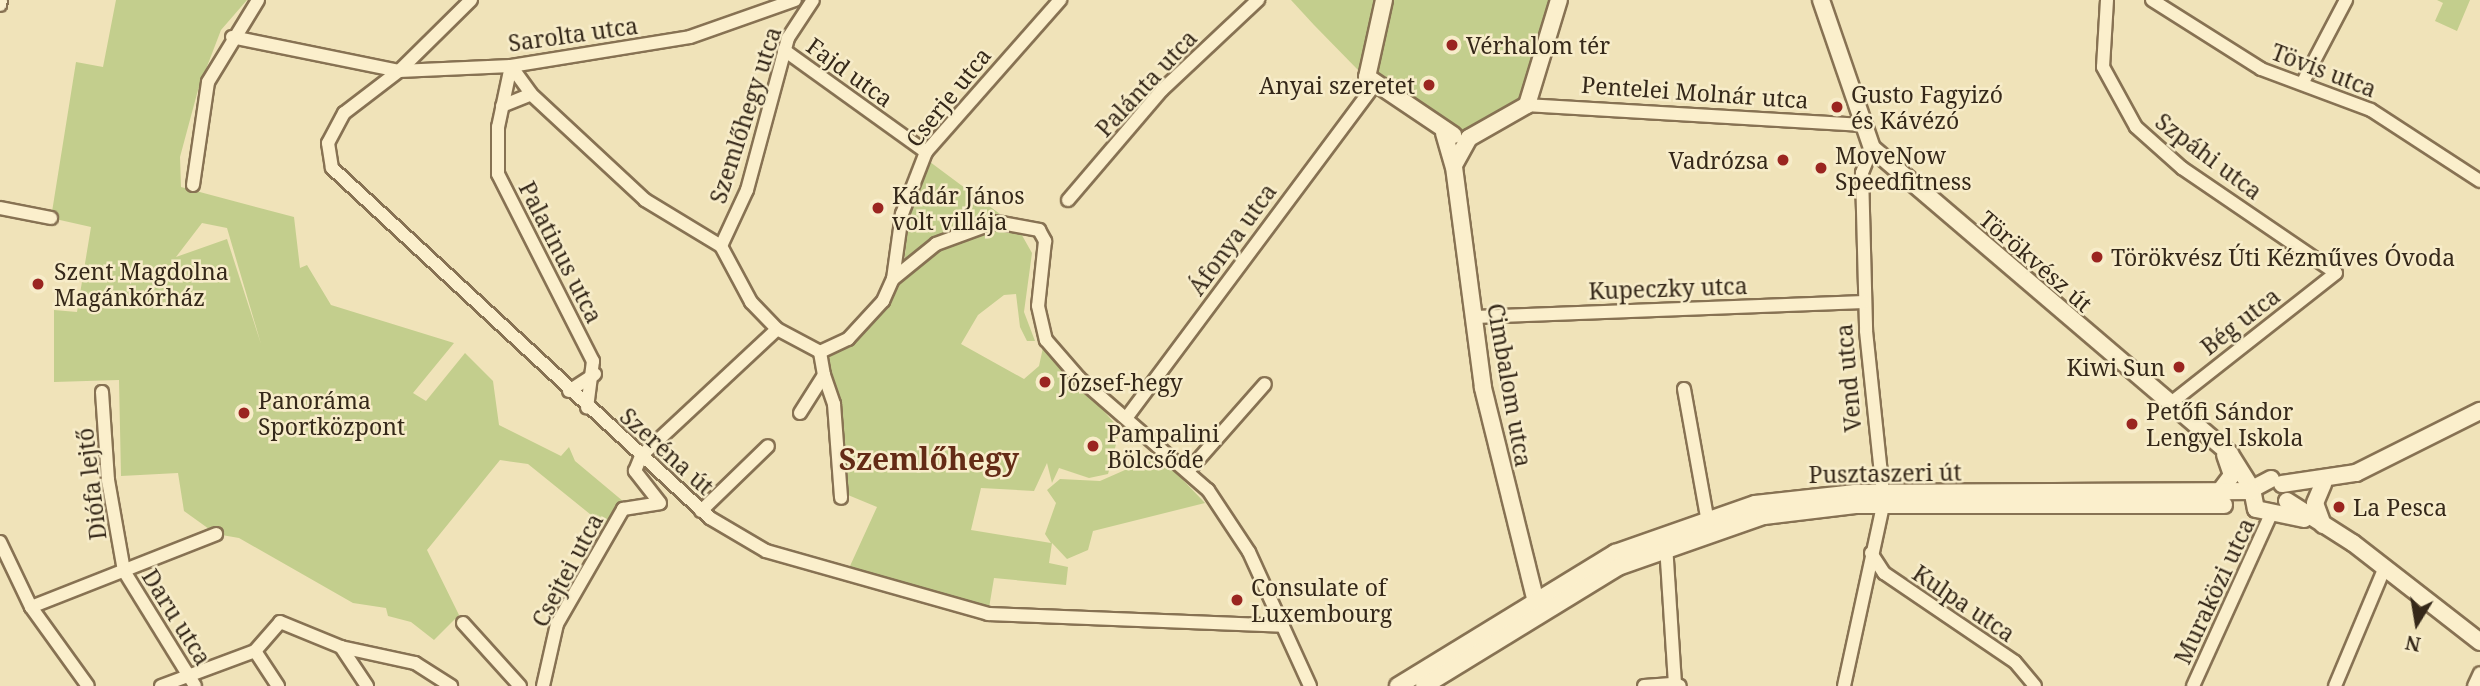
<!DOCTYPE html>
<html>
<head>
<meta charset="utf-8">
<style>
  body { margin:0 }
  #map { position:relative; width:2480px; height:686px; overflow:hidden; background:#f0e3b9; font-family:"Noto Serif",serif }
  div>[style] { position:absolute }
  .green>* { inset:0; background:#c3ce8d }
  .roads { filter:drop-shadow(2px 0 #877253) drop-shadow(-2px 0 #877253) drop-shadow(0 2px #877253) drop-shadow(0 -2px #877253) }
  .minor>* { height:12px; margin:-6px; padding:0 6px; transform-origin:6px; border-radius:6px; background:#fbefcc }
  .tertiary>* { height:16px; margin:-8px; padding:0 8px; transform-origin:8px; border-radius:8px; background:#fbefcc }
  .dots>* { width:19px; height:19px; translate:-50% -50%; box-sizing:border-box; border:4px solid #f7ecc9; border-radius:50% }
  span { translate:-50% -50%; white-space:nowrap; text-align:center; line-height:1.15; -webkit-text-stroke:5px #f7ecc9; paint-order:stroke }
  .street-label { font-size:23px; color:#352819 }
  .poi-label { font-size:23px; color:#352819 }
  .left { translate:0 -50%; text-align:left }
  .right { translate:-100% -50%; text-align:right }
  .district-label { font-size:30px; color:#642b16; font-weight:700 }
  .north { position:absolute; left:2382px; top:588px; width:70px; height:70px; -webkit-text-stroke:5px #f7ecc9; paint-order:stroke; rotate:191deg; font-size:19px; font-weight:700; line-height:28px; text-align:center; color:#352819 }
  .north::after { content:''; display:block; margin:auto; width:24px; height:32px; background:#352819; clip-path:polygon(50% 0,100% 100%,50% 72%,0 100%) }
</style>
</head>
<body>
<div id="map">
  <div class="green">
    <div style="clip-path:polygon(evenodd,116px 0,247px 0,221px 30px,198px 90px,180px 157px,181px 187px,294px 217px,300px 268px,307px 265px,331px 305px,454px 343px,413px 393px,426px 401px,465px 353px,493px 381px,499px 425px,561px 456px,569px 447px,575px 461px,624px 502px,606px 527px,528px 464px,500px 460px,427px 550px,459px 615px,434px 640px,411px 622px,388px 616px,386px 608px,353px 603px,239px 538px,216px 534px,184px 511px,178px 473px,121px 476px,119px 380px,54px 382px,54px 310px,77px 312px,91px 227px,51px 218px,76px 62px,103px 67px,116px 0,202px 223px,227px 228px,261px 344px,227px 239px,176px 257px,202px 223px)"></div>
    <div style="clip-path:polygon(1291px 0,1375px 0,1359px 71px,1314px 25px)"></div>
    <div style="clip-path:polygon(1384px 0,1559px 0,1527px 105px,1469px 138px,1444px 133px,1373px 87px)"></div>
    <div style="clip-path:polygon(2437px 0,2470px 0,2457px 31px,2435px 21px,2443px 3px)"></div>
    <div style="clip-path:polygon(926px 159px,1004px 217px,956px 229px,904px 264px,911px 199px)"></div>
    <div style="clip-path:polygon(1015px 223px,1032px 253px,1024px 312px,1035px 341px,1027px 341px,1020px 327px,1016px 294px,1004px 295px,978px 315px,961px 344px,1024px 379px,1039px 366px,1044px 343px,1116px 425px,1118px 437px,1108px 474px,1089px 478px,1059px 468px,1052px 483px,1047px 463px,1034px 491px,981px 488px,971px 530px,1051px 543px,1045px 534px,1056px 503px,1047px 490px,1060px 479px,1100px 481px,1159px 455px,1205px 503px,1093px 531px,1088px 550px,1067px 559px,1052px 543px,1049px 563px,1068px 567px,1066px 585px,994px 578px,988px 614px,845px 577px,877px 507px,848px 495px,835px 387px,820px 352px,848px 339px,893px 278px,936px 244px)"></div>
  </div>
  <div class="roads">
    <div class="minor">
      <div style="left:471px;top:0;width:101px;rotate:135.4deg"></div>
      <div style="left:399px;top:71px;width:69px;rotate:142.6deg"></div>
      <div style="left:344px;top:113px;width:34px;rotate:118deg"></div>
      <div style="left:328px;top:143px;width:25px;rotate:81deg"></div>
      <div style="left:332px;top:168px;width:515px;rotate:42.8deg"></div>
      <div style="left:710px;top:518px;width:65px;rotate:30.5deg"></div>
      <div style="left:766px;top:551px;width:231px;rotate:15.8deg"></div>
      <div style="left:988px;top:614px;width:295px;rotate:2.3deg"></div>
      <div style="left:2107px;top:0;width:67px;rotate:93.4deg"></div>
      <div style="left:2103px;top:67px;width:68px;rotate:61.2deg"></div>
      <div style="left:2136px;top:127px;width:62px;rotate:41.7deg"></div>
      <div style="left:2182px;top:168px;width:186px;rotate:34.3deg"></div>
      <div style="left:2336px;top:273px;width:210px;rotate:141.8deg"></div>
      <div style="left:2152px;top:0;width:129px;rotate:32.3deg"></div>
      <div style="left:2261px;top:69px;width:117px;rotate:20.4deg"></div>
      <div style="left:2371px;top:110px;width:130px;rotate:33.1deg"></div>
      <div style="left:0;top:5px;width:5px;rotate:-79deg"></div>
      <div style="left:232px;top:37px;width:170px;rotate:11.5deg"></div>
      <div style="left:399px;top:71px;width:112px;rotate:-2.6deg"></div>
      <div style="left:511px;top:66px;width:181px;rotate:-9.2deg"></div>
      <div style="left:690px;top:37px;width:111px;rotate:-19.4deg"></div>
      <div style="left:784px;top:50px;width:175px;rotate:35.7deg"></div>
      <div style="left:511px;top:66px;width:34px;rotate:54deg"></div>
      <div style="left:531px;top:94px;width:156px;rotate:42.9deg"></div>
      <div style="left:645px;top:200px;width:89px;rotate:31.2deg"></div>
      <div style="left:721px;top:246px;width:64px;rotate:61.8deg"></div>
      <div style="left:751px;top:302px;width:37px;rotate:46deg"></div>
      <div style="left:777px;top:329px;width:49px;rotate:28.1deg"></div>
      <div style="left:820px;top:352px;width:31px;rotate:-25deg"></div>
      <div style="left:848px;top:339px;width:52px;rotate:-47.4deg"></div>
      <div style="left:883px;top:301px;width:24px;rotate:-66deg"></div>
      <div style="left:893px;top:279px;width:55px;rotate:-39.1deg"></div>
      <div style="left:936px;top:244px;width:64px;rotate:-20.1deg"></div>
      <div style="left:996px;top:222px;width:44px;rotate:10.5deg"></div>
      <div style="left:1039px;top:230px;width:13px;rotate:61deg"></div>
      <div style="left:1045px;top:241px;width:65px;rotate:96.1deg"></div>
      <div style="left:1038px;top:306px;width:35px;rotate:77deg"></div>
      <div style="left:1046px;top:340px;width:50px;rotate:49deg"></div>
      <div style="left:1079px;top:378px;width:171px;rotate:41deg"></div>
      <div style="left:1208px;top:490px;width:74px;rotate:56.5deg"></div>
      <div style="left:1249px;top:552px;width:147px;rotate:65.5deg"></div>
      <div style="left:511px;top:66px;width:62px;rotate:102deg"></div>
      <div style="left:498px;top:127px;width:47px;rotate:90deg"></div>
      <div style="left:498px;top:174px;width:210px;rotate:63.1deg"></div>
      <div style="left:593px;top:361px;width:47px;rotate:97.3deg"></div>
      <div style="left:2303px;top:82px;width:93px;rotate:-62.3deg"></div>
      <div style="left:1527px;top:105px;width:335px;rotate:3.4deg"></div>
      <div style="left:502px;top:106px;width:31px;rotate:-22deg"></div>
      <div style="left:1872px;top:148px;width:27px;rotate:112deg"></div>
      <div style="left:1862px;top:173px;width:158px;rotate:88.5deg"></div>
      <div style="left:1866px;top:331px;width:163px;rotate:84deg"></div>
      <div style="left:193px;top:185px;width:104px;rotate:-81.7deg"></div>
      <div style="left:208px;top:82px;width:96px;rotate:-58.6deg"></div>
      <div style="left:1068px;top:200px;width:145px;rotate:-49.5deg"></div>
      <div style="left:1162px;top:90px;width:132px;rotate:-43.2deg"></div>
      <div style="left:0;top:208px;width:52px;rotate:11.1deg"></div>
      <div style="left:721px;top:246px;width:62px;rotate:-65.1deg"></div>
      <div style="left:747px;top:190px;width:157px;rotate:-74.9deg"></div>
      <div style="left:788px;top:38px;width:45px;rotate:-56.7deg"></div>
      <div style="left:893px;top:279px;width:66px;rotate:-82.1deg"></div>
      <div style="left:902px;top:214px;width:66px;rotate:-68.8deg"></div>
      <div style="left:926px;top:152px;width:203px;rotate:-48.6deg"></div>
      <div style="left:1474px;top:317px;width:391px;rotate:-2.2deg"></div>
      <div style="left:824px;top:375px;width:31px;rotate:71deg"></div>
      <div style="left:834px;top:404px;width:94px;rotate:85.7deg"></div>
      <div style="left:1684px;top:389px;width:130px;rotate:79.8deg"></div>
      <div style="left:569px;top:391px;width:31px;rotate:-33deg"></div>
      <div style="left:102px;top:392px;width:88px;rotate:86.1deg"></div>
      <div style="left:108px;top:480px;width:92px;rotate:80deg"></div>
      <div style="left:124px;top:571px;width:135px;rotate:58.3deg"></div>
      <div style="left:800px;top:413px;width:45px;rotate:-57.7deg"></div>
      <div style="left:824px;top:375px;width:23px;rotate:-100deg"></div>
      <div style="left:1127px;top:417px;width:412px;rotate:-53.3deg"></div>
      <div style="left:1190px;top:469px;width:113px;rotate:-48.6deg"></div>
      <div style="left:701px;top:511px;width:93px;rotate:-44.1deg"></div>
      <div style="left:0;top:542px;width:72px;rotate:64.5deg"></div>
      <div style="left:31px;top:607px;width:97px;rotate:54.2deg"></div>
      <div style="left:1666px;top:545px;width:139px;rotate:86.3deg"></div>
      <div style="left:1675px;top:684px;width:5px;rotate:22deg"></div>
      <div style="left:1871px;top:553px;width:24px;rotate:57deg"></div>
      <div style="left:1884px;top:573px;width:158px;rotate:34.2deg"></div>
      <div style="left:2015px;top:662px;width:31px;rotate:50deg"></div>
      <div style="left:31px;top:607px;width:199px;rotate:-21.5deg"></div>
      <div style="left:463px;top:623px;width:85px;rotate:47.9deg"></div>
      <div style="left:341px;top:647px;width:47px;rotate:56.3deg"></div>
      <div style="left:255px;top:651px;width:42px;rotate:56.7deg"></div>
      <div style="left:161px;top:686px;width:100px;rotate:-20.4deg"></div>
      <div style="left:255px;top:651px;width:38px;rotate:-49deg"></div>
      <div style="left:280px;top:622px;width:66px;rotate:22.3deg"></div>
      <div style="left:341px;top:647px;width:76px;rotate:12.2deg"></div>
      <div style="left:415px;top:663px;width:43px;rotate:32.6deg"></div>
      <div style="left:543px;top:686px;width:64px;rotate:-77.3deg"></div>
      <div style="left:557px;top:624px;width:133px;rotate:-60.1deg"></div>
      <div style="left:623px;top:509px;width:37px;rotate:-9deg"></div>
      <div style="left:660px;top:503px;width:41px;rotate:-128deg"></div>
      <div style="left:635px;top:471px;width:16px;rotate:-68deg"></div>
      <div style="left:641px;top:456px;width:186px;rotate:-43deg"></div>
      <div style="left:1644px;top:686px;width:31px;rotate:-4deg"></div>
      <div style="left:1844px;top:686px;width:185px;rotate:-77.8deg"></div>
      <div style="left:2193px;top:686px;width:189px;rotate:-65.6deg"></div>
      <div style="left:2335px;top:686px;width:129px;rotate:-67.2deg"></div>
      <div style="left:2474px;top:686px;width:14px;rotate:-65deg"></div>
    </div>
    <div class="tertiary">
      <div style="left:1384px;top:0;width:79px;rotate:102.4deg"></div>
      <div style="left:1367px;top:77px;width:104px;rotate:34deg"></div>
      <div style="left:1821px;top:0;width:157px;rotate:71deg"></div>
      <div style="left:1872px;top:148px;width:471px;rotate:40.5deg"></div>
      <div style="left:2230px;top:454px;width:41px;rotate:57.8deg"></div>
      <div style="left:1444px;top:133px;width:35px;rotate:74deg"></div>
      <div style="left:1454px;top:167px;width:223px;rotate:82.5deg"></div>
      <div style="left:1483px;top:388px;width:226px;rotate:76.1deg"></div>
      <div style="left:1454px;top:165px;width:31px;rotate:-61deg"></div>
      <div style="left:1469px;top:138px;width:67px;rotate:-29.6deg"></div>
      <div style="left:1527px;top:105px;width:110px;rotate:-73.1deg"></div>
      <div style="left:2271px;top:479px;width:21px;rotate:152deg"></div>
      <div style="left:2252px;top:489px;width:20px;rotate:79deg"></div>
      <div style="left:2256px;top:509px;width:49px;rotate:11.8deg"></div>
      <div style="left:2282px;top:484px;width:75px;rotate:-8.5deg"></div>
      <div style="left:2356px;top:473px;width:139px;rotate:-26.6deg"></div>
      <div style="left:2217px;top:495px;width:25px;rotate:-53deg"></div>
      <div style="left:2232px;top:475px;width:21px;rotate:-109deg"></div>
      <div style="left:2287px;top:501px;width:78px;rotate:32.5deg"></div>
      <div style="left:2353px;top:543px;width:161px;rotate:37.9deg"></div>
      <div style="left:2323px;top:525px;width:23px;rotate:-110deg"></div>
      <div style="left:2315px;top:503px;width:21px;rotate:-67deg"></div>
      <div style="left:1398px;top:686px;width:255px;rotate:-31.5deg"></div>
      <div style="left:1615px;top:553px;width:148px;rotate:-19.3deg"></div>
      <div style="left:1755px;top:504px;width:101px;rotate:-6.3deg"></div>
      <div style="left:1855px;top:493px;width:396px;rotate:-0.3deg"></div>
      <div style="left:1424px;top:686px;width:228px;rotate:-31.5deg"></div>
      <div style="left:1618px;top:567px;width:155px;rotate:-19.3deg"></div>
      <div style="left:1764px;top:516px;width:92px;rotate:-6.9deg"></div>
      <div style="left:1855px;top:505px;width:369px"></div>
    </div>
  </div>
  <div class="dots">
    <div style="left:1452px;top:45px;background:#9a2520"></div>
    <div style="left:1429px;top:85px;background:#9a2520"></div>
    <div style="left:1837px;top:107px;background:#9a2520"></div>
    <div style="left:1783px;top:160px;background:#9a2520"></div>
    <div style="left:1821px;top:168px;background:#9a2520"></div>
    <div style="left:878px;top:208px;background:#9a2520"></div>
    <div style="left:2097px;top:257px;background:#9a2520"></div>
    <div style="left:38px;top:284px;background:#9a2520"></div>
    <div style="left:2179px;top:367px;background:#9a2520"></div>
    <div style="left:1045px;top:382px;background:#9a2520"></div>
    <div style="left:244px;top:413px;background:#9a2520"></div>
    <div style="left:2132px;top:424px;background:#9a2520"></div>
    <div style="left:1093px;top:446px;background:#9a2520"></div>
    <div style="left:2339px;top:507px;background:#9a2520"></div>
    <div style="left:1237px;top:600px;background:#9a2520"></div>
  </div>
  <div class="street-label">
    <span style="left:573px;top:34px;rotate:-8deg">Sarolta utca</span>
    <span style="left:2324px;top:70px;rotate:21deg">Tövis utca</span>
    <span style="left:850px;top:72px;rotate:36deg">Fajd utca</span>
    <span style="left:1146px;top:83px;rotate:-47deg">Palánta utca</span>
    <span style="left:1695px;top:92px;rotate:4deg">Pentelei Molnár utca</span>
    <span style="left:948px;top:97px;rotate:-51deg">Cserje utca</span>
    <span style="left:745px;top:115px;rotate:-72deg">Szemlőhegy utca</span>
    <span style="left:2209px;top:156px;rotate:37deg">Szpáhi utca</span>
    <span style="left:1232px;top:239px;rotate:-54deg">Áfonya utca</span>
    <span style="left:561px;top:252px;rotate:63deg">Palatinus utca</span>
    <span style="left:2036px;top:261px;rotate:41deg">Törökvész út</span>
    <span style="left:1668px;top:288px;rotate:-2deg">Kupeczky utca</span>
    <span style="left:2240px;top:321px;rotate:-38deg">Bég utca</span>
    <span style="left:1848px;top:378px;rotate:-95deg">Vend utca</span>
    <span style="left:1510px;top:385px;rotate:80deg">Cimbalom utca</span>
    <span style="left:667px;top:451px;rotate:42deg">Szeréna út</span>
    <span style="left:1885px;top:473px;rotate:-1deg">Pusztaszeri út</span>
    <span style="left:91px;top:484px;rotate:-97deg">Diófa lejtő</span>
    <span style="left:567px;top:570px;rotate:-62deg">Csejtei utca</span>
    <span style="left:2214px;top:591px;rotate:-65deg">Muraközi utca</span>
    <span style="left:1964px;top:603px;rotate:34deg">Kulpa utca</span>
    <span style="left:177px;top:617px;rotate:58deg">Daru utca</span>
  </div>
  <div class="poi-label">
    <span class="left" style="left:1466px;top:45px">Vérhalom tér</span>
    <span class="right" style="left:1415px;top:85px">Anyai szeretet</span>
    <span class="left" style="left:1851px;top:107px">Gusto Fagyizó<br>és Kávézó</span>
    <span class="left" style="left:1835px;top:168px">MoveNow<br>Speedfitness</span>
    <span class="right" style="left:1769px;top:160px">Vadrózsa</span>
    <span class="left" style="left:892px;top:208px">Kádár János<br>volt villája</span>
    <span class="left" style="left:2111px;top:257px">Törökvész Úti Kézműves Óvoda</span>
    <span class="left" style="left:54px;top:284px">Szent Magdolna<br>Magánkórház</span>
    <span class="right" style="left:2165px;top:367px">Kiwi Sun</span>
    <span class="left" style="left:1059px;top:382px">József-hegy</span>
    <span class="left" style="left:258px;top:413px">Panoráma<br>Sportközpont</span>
    <span class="left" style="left:2146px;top:424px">Petőfi Sándor<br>Lengyel Iskola</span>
    <span class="left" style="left:1107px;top:446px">Pampalini<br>Bölcsőde</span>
    <span class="left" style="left:2353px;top:507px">La Pesca</span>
    <span class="left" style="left:1251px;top:600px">Consulate of<br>Luxembourg</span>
  </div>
  <div class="district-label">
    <span style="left:929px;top:459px">Szemlőhegy</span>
  </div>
  <div class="north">N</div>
</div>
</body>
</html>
